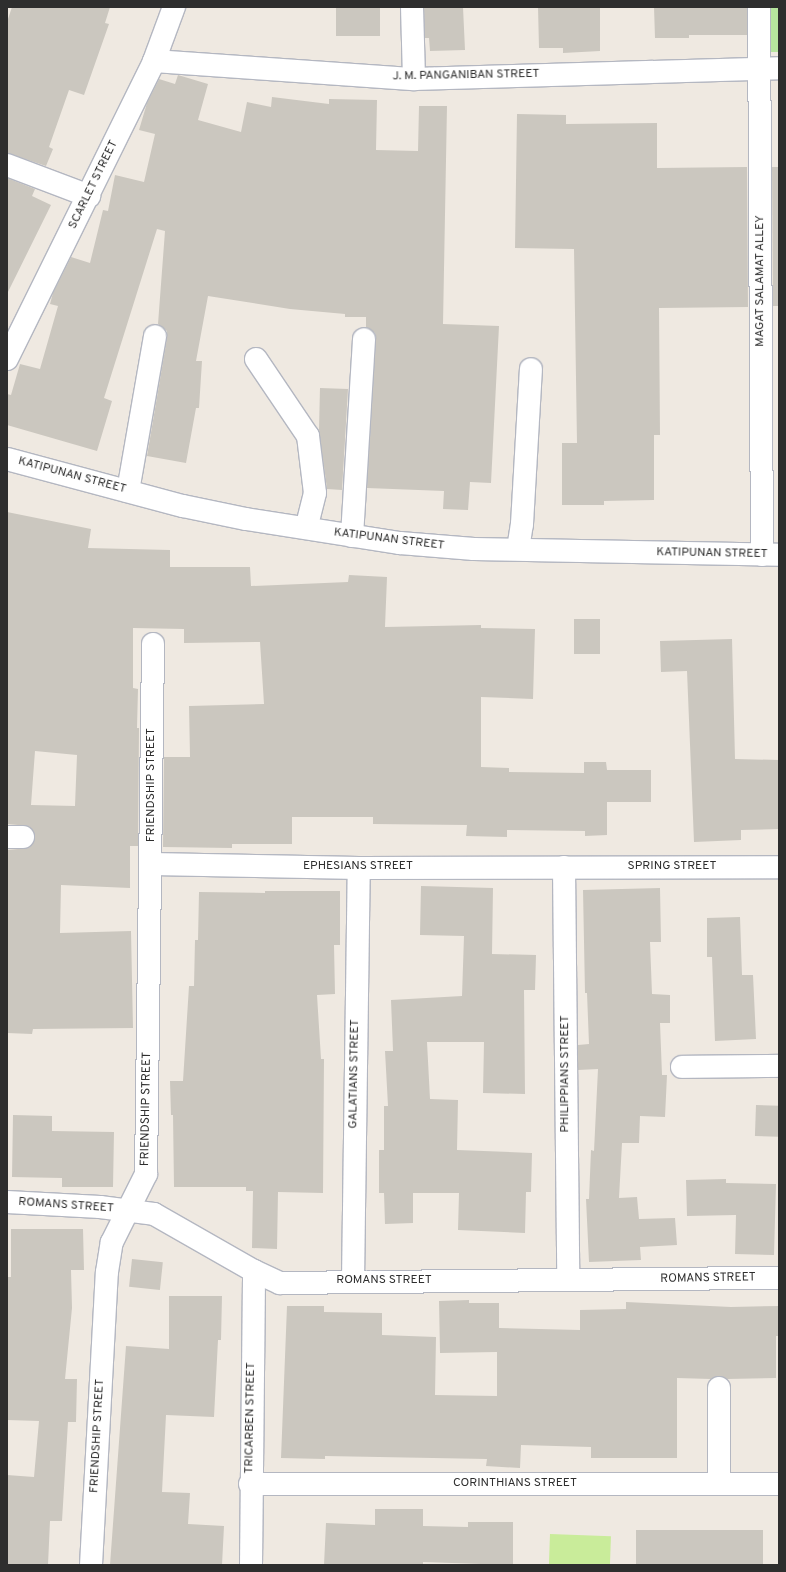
<!DOCTYPE html>
<html>
<head>
<meta charset="utf-8">
<style>
  body { margin:0 }
  #map { position:relative; width:786px; height:1572px; overflow:hidden; background:#efe9e1; font-family:Overpass,sans-serif }
  div>[style] { position:absolute }
  .green>* { inset:0; background:#b6e59e; transform-origin:0 0 }
  .pitch>* { inset:0; background:#c9ec9a; transform-origin:0 0 }
  .building>* { inset:0; background:#cbc7bf; transform-origin:0 0 }
  .roads { filter:drop-shadow(1px 0 #b4b7c1) drop-shadow(-1px 0 #b4b7c1) drop-shadow(0 1px #b4b7c1) drop-shadow(0 -1px #b4b7c1) }
  .minor>* { height:22px; margin:-11px; padding:0 11px; transform-origin:11px; border-radius:11px; background:#fff }
  span { translate:-50% -50%; white-space:nowrap; text-align:center; line-height:1.15; -webkit-text-stroke:3.5px #fff; paint-order:stroke }
  .street-label { font-size:12px; color:#2e2e2e }
  .frame { position:absolute; inset:0; border:8px solid #2e2e2e; pointer-events:none }
</style>
</head>
<body>
<div id="map">
  <div class="green">
    <div style="left:770px;top:7px;width:9px;height:45px"></div>
  </div>
  <div class="pitch">
    <div style="left:550px;top:1534px;width:61px;height:31px;rotate:2deg"></div>
  </div>
  <div class="building">
    <div style="clip-path:polygon(12px 7px,110px 7px,105px 23px,109px 24px,84px 95px,69px 90px,49px 147px,53px 149px,46px 166px,7px 153px,7px 22px)"></div>
    <div style="left:336px;top:7px;width:44px;height:29px"></div>
    <div style="clip-path:polygon(424px 7px,463px 7px,465px 50px,430px 51px,429px 38px,425px 38px)"></div>
    <div style="clip-path:polygon(538px 7px,600px 7px,600px 51px,563px 53px,563px 48px,539px 48px)"></div>
    <div style="clip-path:polygon(654px 7px,747px 7px,747px 35px,689px 35px,689px 38px,655px 38px)"></div>
    <div style="clip-path:polygon(178px 75px,208px 84px,198px 120px,241px 132px,247px 102px,271px 107px,272px 97px,329px 104px,329px 99px,377px 100px,376px 150px,418px 151px,419px 106px,447px 106px,443px 324px,499px 326px,491px 483px,470px 482px,468px 510px,443px 509px,444px 491px,367px 488px,376px 340px,375px 333px,366px 327px,366px 317px,345px 317px,345px 314px,290px 309px,208px 296px,196px 361px,202px 361px,199px 408px,196px 408px,186px 463px,147px 456px,167px 338px,167px 331px,158px 324px,165px 231px,157px 229px,104px 398px,112px 401px,97px 451px,7px 425px,7px 394px,11px 395px,20px 364px,40px 369px,58px 306px,50px 304px,53px 293px,71px 257px,90px 263px,103px 210px,108px 211px,115px 175px,144px 182px,155px 134px,139px 130px,147px 103px,159px 79px,175px 84px)"></div>
    <div style="clip-path:polygon(517px 114px,566px 115px,566px 124px,657px 123px,657px 168px,747px 167px,748px 307px,659px 308px,660px 435px,654px 435px,654px 500px,604px 501px,604px 505px,562px 505px,562px 443px,577px 443px,574px 249px,515px 248px)"></div>
    <div style="clip-path:polygon(772px 167px,779px 167px,779px 306px,773px 306px)"></div>
    <div style="clip-path:polygon(7px 178px,35px 189px,32px 196px,51px 205px,7px 294px)"></div>
    <div style="clip-path:polygon(320px 388px,348px 389px,342px 490px,327px 489px,319px 430px)"></div>
    <div style="clip-path:polygon(evenodd,7px 512px,91px 529px,88px 548px,170px 550px,170px 567px,250px 567px,251px 586px,348px 582px,349px 575px,387px 577px,385px 627px,481px 625px,481px 628px,535px 629px,533px 699px,481px 697px,481px 767px,509px 768px,509px 772px,584px 773px,584px 762px,606px 762px,607px 770px,651px 770px,651px 802px,607px 802px,607px 835px,585px 836px,585px 831px,507px 830px,507px 837px,466px 836px,467px 825px,373px 824px,373px 817px,292px 817px,292px 844px,232px 844px,232px 848px,163px 847px,164px 757px,190px 757px,189px 706px,264px 704px,260px 642px,184px 643px,184px 629px,133px 628px,133px 688px,138px 689px,137px 728px,139px 728px,138px 846px,130px 846px,130px 888px,61px 885px,60px 933px,131px 931px,133px 1028px,33px 1029px,32px 1034px,7px 1033px,7px 850px,29px 848px,35px 837px,29px 826px,7px 824px,7px 512px,35px 751px,77px 755px,75px 806px,31px 805px,35px 751px)"></div>
    <div style="left:574px;top:619px;width:26px;height:35px"></div>
    <div style="clip-path:polygon(732px 639px,735px 759px,779px 760px,779px 829px,741px 830px,741px 840px,694px 842px,687px 671px,661px 672px,660px 641px)"></div>
    <div style="clip-path:polygon(421px 886px,493px 888px,492px 954px,536px 955px,535px 990px,524px 990px,525px 1094px,483px 1093px,484px 1042px,427px 1042px,430px 1099px,458px 1100px,457px 1150px,532px 1153px,531px 1192px,526px 1192px,525px 1233px,458px 1230px,459px 1193px,413px 1193px,413px 1223px,385px 1224px,384px 1193px,379px 1193px,379px 1150px,384px 1150px,384px 1106px,388px 1106px,385px 1051px,393px 1051px,391px 1000px,462px 996px,464px 936px,420px 935px)"></div>
    <div style="clip-path:polygon(660px 888px,661px 942px,650px 942px,652px 994px,670px 995px,670px 1023px,660px 1023px,662px 1075px,667px 1075px,665px 1117px,640px 1116px,639px 1143px,622px 1143px,619px 1198px,637px 1197px,639px 1219px,675px 1218px,677px 1245px,640px 1247px,641px 1260px,589px 1262px,586px 1199px,589px 1199px,591px 1150px,594px 1151px,598px 1069px,578px 1070px,578px 1045px,589px 1044px,587px 993px,585px 993px,583px 890px)"></div>
    <div style="clip-path:polygon(265px 891px,340px 891px,340px 945px,334px 945px,335px 994px,317px 995px,321px 1059px,324px 1059px,323px 1193px,278px 1192px,277px 1249px,252px 1248px,253px 1191px,246px 1191px,246px 1187px,174px 1187px,173px 1115px,171px 1115px,170px 1081px,183px 1081px,189px 986px,194px 986px,195px 940px,198px 940px,199px 892px,265px 893px)"></div>
    <div style="clip-path:polygon(740px 917px,742px 975px,753px 975px,756px 1039px,715px 1041px,712px 957px,707px 957px,707px 918px)"></div>
    <div style="left:756px;top:1105px;width:23px;height:31px;rotate:2deg"></div>
    <div style="clip-path:polygon(13px 1115px,52px 1116px,52px 1131px,114px 1132px,113px 1187px,62px 1187px,62px 1178px,12px 1177px)"></div>
    <div style="clip-path:polygon(726px 1179px,726px 1183px,776px 1184px,774px 1255px,735px 1254px,736px 1215px,687px 1216px,686px 1180px)"></div>
    <div style="clip-path:polygon(11px 1229px,83px 1229px,84px 1270px,71px 1270px,72px 1308px,65px 1379px,77px 1379px,76px 1422px,68px 1422px,62px 1521px,50px 1521px,48px 1565px,7px 1565px,7px 1475px,34px 1477px,39px 1421px,7px 1420px,7px 1277px,11px 1277px)"></div>
    <div style="left:132px;top:1259px;width:31px;height:28px;rotate:6deg"></div>
    <div style="clip-path:polygon(169px 1296px,222px 1296px,221px 1340px,218px 1340px,214px 1417px,166px 1415px,162px 1492px,190px 1493px,188px 1524px,224px 1526px,222px 1565px,110px 1565px,126px 1346px,169px 1349px)"></div>
    <div style="clip-path:polygon(469px 1300px,469px 1303px,499px 1303px,499px 1328px,580px 1330px,580px 1310px,626px 1309px,626px 1302px,731px 1307px,779px 1306px,779px 1336px,776px 1336px,776px 1378px,727px 1379px,719px 1376px,711px 1379px,677px 1378px,677px 1458px,591px 1458px,591px 1447px,521px 1445px,520px 1468px,486px 1466px,487px 1459px,325px 1456px,325px 1459px,281px 1458px,287px 1306px,324px 1306px,324px 1312px,382px 1313px,382px 1335px,436px 1337px,435px 1395px,497px 1396px,497px 1352px,440px 1353px,439px 1301px)"></div>
    <div style="clip-path:polygon(375px 1509px,423px 1509px,423px 1526px,468px 1527px,468px 1522px,513px 1522px,513px 1565px,423px 1562px,423px 1565px,324px 1565px,326px 1523px,375px 1525px)"></div>
    <div style="left:636px;top:1530px;width:127px;height:35px"></div>
  </div>
  <div class="roads">
    <div class="minor">
      <div style="left:412px;top:7px;width:72px;rotate:88.4deg"></div>
      <div style="left:759px;top:7px;width:548px;rotate:89.69deg"></div>
      <div style="left:154px;top:61px;width:261px;rotate:4deg"></div>
      <div style="left:414px;top:79px;width:365px;rotate:-1.7deg"></div>
      <div style="left:7px;top:165px;width:88px;rotate:20.7deg"></div>
      <div style="left:7px;top:359px;width:332px;rotate:-63.7deg"></div>
      <div style="left:154px;top:61px;width:58px;rotate:-69.7deg"></div>
      <div style="left:256px;top:359px;width:93px;rotate:56deg"></div>
      <div style="left:308px;top:436px;width:57px;rotate:83deg"></div>
      <div style="left:315px;top:493px;width:36px;rotate:104deg"></div>
      <div style="left:7px;top:459px;width:182px;rotate:15deg"></div>
      <div style="left:183px;top:506px;width:64px;rotate:11.7deg"></div>
      <div style="left:246px;top:519px;width:156px;rotate:8.9deg"></div>
      <div style="left:400px;top:543px;width:74px;rotate:4.6deg"></div>
      <div style="left:474px;top:549px;width:305px;rotate:1.1deg"></div>
      <div style="left:128px;top:491px;width:157px;rotate:-80.1deg"></div>
      <div style="left:352px;top:536px;width:197px;rotate:-86.5deg"></div>
      <div style="left:518px;top:549px;width:25px;rotate:-81deg"></div>
      <div style="left:522px;top:524px;width:155px;rotate:-86.7deg"></div>
      <div style="left:7px;top:837px;width:16px"></div>
      <div style="left:152px;top:864px;width:207px;rotate:1.1deg"></div>
      <div style="left:359px;top:868px;width:420px;rotate:-0.1deg"></div>
      <div style="left:564px;top:867px;width:413px;rotate:89.4deg"></div>
      <div style="left:682px;top:1067px;width:97px;rotate:-0.6deg"></div>
      <div style="left:7px;top:1202px;width:93px;rotate:3.1deg"></div>
      <div style="left:100px;top:1207px;width:54px;rotate:7.4deg"></div>
      <div style="left:154px;top:1214px;width:115px;rotate:29.7deg"></div>
      <div style="left:254px;top:1271px;width:29px;rotate:25deg"></div>
      <div style="left:280px;top:1283px;width:499px;rotate:-0.6deg"></div>
      <div style="left:353px;top:1281px;width:413px;rotate:-89.2deg"></div>
      <div style="left:250px;top:1484px;width:529px"></div>
      <div style="left:719px;top:1484px;width:96px;rotate:-90deg"></div>
      <div style="left:91px;top:1565px;width:293px;rotate:-86.9deg"></div>
      <div style="left:107px;top:1272px;width:30px;rotate:-81deg"></div>
      <div style="left:112px;top:1242px;width:76px;rotate:-63.4deg"></div>
      <div style="left:146px;top:1174px;width:530px;rotate:-89.24deg"></div>
      <div style="left:251px;top:1565px;width:294px;rotate:-89.4deg"></div>
    </div>
  </div>
  <div class="street-label">
    <span style="left:466px;top:76px;rotate:-1deg">J. M. PANGANIBAN STREET</span>
    <span style="left:94px;top:185px;rotate:-64deg">SCARLET STREET</span>
    <span style="left:761px;top:281px;rotate:-90deg">MAGAT SALAMAT ALLEY</span>
    <span style="left:72px;top:476px;rotate:15deg">KATIPUNAN STREET</span>
    <span style="left:389px;top:540px;rotate:7deg">KATIPUNAN STREET</span>
    <span style="left:712px;top:554px;rotate:1deg">KATIPUNAN STREET</span>
    <span style="left:152px;top:785px;rotate:-90deg">FRIENDSHIP STREET</span>
    <span style="left:358px;top:867px">EPHESIANS STREET</span>
    <span style="left:672px;top:867px">SPRING STREET</span>
    <span style="left:355px;top:1074px;rotate:-89deg">GALATIANS STREET</span>
    <span style="left:566px;top:1074px;rotate:-90deg">PHILIPPIANS STREET</span>
    <span style="left:147px;top:1109px;rotate:-89deg">FRIENDSHIP STREET</span>
    <span style="left:66px;top:1206px;rotate:4deg">ROMANS STREET</span>
    <span style="left:708px;top:1279px;rotate:-1deg">ROMANS STREET</span>
    <span style="left:384px;top:1281px">ROMANS STREET</span>
    <span style="left:251px;top:1418px;rotate:-89deg">TRICARBEN STREET</span>
    <span style="left:98px;top:1436px;rotate:-87deg">FRIENDSHIP STREET</span>
    <span style="left:515px;top:1484px">CORINTHIANS STREET</span>
  </div>
  <div class="frame"></div>
</div>
</body>
</html>
